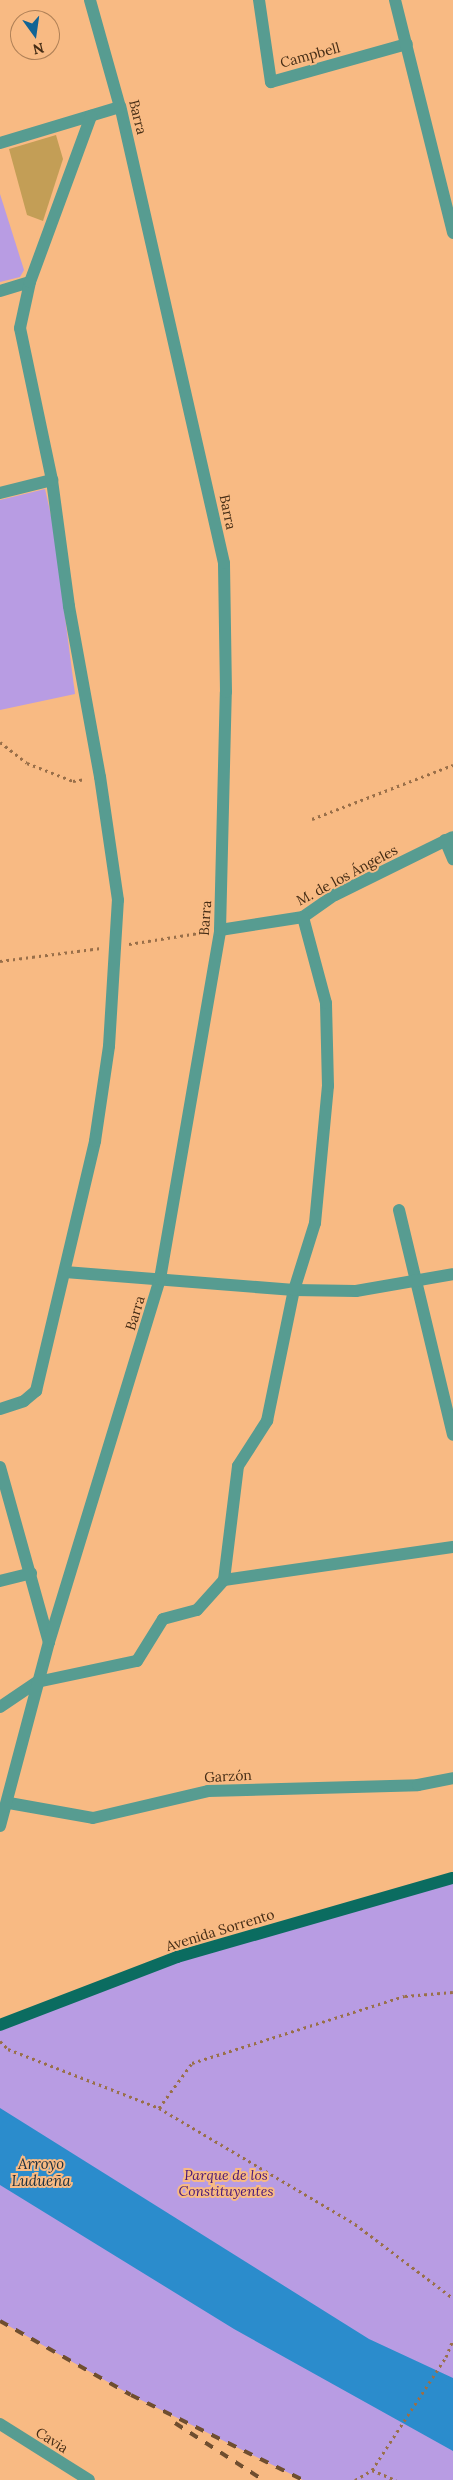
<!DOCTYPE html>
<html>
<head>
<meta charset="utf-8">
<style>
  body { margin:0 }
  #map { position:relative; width:453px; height:2480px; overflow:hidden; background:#f8ba83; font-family:Lora,serif }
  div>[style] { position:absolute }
  .green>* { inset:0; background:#b89ce3 }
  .water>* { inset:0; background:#2b8ccc }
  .building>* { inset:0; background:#c39e56 }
  .path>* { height:3px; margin-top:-1.5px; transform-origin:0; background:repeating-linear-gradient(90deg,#996f49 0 2.5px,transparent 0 6.5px) }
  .minor>* { height:12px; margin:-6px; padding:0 6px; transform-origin:6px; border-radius:6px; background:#579c91 }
  .major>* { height:12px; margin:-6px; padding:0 6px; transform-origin:6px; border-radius:6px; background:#0b6c60 }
  .rail>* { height:4px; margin-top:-2px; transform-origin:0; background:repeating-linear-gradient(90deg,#6f4e2f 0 9px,transparent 0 18px) }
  span { translate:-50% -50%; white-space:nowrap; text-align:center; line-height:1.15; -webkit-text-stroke:4px #f8ba83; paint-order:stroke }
  .street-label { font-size:14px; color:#442c15 }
  .park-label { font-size:14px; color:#491678; font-style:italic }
  .water-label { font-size:15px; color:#1b2f3f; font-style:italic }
  .north { position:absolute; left:10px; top:10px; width:50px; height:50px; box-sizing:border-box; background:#f8ba83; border:1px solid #b08157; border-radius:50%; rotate:166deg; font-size:14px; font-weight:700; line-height:20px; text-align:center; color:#442c15 }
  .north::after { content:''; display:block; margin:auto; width:18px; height:22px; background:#116495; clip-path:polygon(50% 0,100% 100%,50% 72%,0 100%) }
</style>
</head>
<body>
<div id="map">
  <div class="green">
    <div style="clip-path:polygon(0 194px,24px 270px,20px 277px,0 282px)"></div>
    <div style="clip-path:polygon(45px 489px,53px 524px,75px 694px,0 710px,0 500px)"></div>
    <div style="clip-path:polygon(453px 1878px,453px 2480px,303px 2480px,131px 2395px,0 2321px,0 2025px,177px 1957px)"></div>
  </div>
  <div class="water">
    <div style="clip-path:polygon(0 2108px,369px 2339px,453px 2378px,453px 2451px,234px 2329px,0 2185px)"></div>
  </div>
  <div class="building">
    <div style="clip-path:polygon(56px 135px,63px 159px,43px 221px,27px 215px,9px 149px)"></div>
  </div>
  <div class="path">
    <div style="left:0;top:742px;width:34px;rotate:38deg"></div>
    <div style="left:27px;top:763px;width:49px;rotate:21.4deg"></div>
    <div style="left:73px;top:781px;width:13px;rotate:-9deg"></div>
    <div style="left:312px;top:819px;width:151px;rotate:-21deg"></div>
    <div style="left:129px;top:944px;width:77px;rotate:-9deg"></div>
    <div style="left:0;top:961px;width:102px;rotate:-7.3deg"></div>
    <div style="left:0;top:2041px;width:11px;rotate:45deg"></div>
    <div style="left:8px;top:2049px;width:162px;rotate:21.3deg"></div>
    <div style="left:159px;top:2108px;width:228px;rotate:30.6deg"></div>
    <div style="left:355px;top:2224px;width:123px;rotate:37.1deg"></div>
    <div style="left:159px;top:2108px;width:56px;rotate:-53.7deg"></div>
    <div style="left:192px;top:2063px;width:223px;rotate:-17.5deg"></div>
    <div style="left:405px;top:1996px;width:48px;rotate:-4.8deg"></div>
    <div style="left:372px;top:2470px;width:26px;rotate:23deg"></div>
    <div style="left:355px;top:2480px;width:20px;rotate:-30deg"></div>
    <div style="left:372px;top:2470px;width:135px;rotate:-56.8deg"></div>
    <div style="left:446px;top:2357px;width:18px;rotate:-68deg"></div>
  </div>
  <div class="minor">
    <div style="left:259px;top:0;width:83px;rotate:81.7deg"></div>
    <div style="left:271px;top:82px;width:141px;rotate:-15.6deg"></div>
    <div style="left:395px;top:0;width:240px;rotate:76deg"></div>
    <div style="left:0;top:143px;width:125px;rotate:-16.7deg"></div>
    <div style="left:0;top:291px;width:31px;rotate:-17deg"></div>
    <div style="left:0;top:493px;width:54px;rotate:-14deg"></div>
    <div style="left:445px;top:840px;width:21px;rotate:67deg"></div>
    <div style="left:220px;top:930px;width:84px;rotate:-8.9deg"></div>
    <div style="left:303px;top:917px;width:39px;rotate:-35deg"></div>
    <div style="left:335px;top:895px;width:131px;rotate:-26.2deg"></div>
    <div style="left:399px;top:1210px;width:231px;rotate:76.5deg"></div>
    <div style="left:65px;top:1272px;width:230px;rotate:4.5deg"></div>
    <div style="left:294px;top:1290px;width:62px;rotate:0.9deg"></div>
    <div style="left:356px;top:1291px;width:98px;rotate:-9.9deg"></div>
    <div style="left:0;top:1409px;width:25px;rotate:-18deg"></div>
    <div style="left:24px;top:1401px;width:16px;rotate:-40deg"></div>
    <div style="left:36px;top:1391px;width:257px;rotate:-76.7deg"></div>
    <div style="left:95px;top:1141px;width:96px;rotate:-81.6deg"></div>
    <div style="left:109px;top:1046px;width:146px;rotate:-86.5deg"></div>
    <div style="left:118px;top:900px;width:124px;rotate:-98.3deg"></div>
    <div style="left:100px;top:777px;width:174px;rotate:-100.3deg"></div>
    <div style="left:69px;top:606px;width:127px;rotate:-97.7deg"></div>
    <div style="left:52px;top:480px;width:155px;rotate:-101.9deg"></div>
    <div style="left:20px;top:328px;width:47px;rotate:-77.7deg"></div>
    <div style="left:30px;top:282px;width:177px;rotate:-69.8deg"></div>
    <div style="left:0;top:1467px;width:182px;rotate:74.4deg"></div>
    <div style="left:224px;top:1580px;width:231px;rotate:-8.2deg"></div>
    <div style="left:0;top:1581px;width:32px;rotate:-14deg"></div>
    <div style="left:0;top:1707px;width:45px;rotate:-34deg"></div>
    <div style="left:37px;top:1682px;width:102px;rotate:-11.9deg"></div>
    <div style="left:137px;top:1661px;width:49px;rotate:-58.2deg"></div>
    <div style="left:163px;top:1619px;width:35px;rotate:-15deg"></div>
    <div style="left:197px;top:1610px;width:40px;rotate:-48deg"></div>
    <div style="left:224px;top:1580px;width:115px;rotate:-83deg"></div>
    <div style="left:238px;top:1466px;width:54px;rotate:-57.2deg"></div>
    <div style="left:267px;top:1421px;width:134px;rotate:-78.4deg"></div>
    <div style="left:294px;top:1290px;width:70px;rotate:-72.6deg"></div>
    <div style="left:315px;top:1223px;width:138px;rotate:-84.6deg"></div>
    <div style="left:328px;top:1086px;width:83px;rotate:-91.4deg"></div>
    <div style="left:326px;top:1003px;width:89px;rotate:-105deg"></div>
    <div style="left:9px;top:1803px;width:85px;rotate:10.1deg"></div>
    <div style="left:93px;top:1818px;width:118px;rotate:-13.2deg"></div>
    <div style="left:208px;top:1791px;width:210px;rotate:-1.6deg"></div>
    <div style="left:418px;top:1785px;width:36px;rotate:-11deg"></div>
    <div style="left:0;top:1826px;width:190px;rotate:-75.1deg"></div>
    <div style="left:49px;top:1642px;width:380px;rotate:-73deg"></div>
    <div style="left:160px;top:1279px;width:354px;rotate:-80.2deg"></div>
    <div style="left:220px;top:930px;width:238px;rotate:-88.6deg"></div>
    <div style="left:226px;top:692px;width:129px;rotate:-90.9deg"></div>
    <div style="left:224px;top:563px;width:468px;rotate:-102.8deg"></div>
    <div style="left:120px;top:107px;width:111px;rotate:-105.7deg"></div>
    <div style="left:0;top:2424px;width:105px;rotate:32.2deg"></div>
  </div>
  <div class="major">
    <div style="left:0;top:2025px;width:190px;rotate:-21deg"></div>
    <div style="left:177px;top:1957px;width:287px;rotate:-16deg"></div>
  </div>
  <div class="rail">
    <div style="left:0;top:2321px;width:150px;rotate:29.5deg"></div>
    <div style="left:131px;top:2395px;width:192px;rotate:26.3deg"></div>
    <div style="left:175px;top:2423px;width:105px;rotate:32.9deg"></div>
  </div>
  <div class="street-label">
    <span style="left:310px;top:55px;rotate:-15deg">Campbell</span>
    <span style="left:138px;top:117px;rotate:76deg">Barra</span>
    <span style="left:228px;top:512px;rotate:78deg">Barra</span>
    <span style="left:347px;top:875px;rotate:-28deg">M. de los Ángeles</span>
    <span style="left:205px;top:918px;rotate:-86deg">Barra</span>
    <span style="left:135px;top:1313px;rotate:-73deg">Barra</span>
    <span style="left:228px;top:1776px;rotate:-3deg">Garzón</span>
    <span style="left:220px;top:1930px;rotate:-17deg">Avenida Sorrento</span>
    <span style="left:52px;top:2440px;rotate:32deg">Cavia</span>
  </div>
  <div class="park-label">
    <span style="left:226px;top:2183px">Parque de los<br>Constituyentes</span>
  </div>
  <div class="water-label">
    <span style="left:41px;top:2172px">Arroyo<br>Ludueña</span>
  </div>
  <div class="north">N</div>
</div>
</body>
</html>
